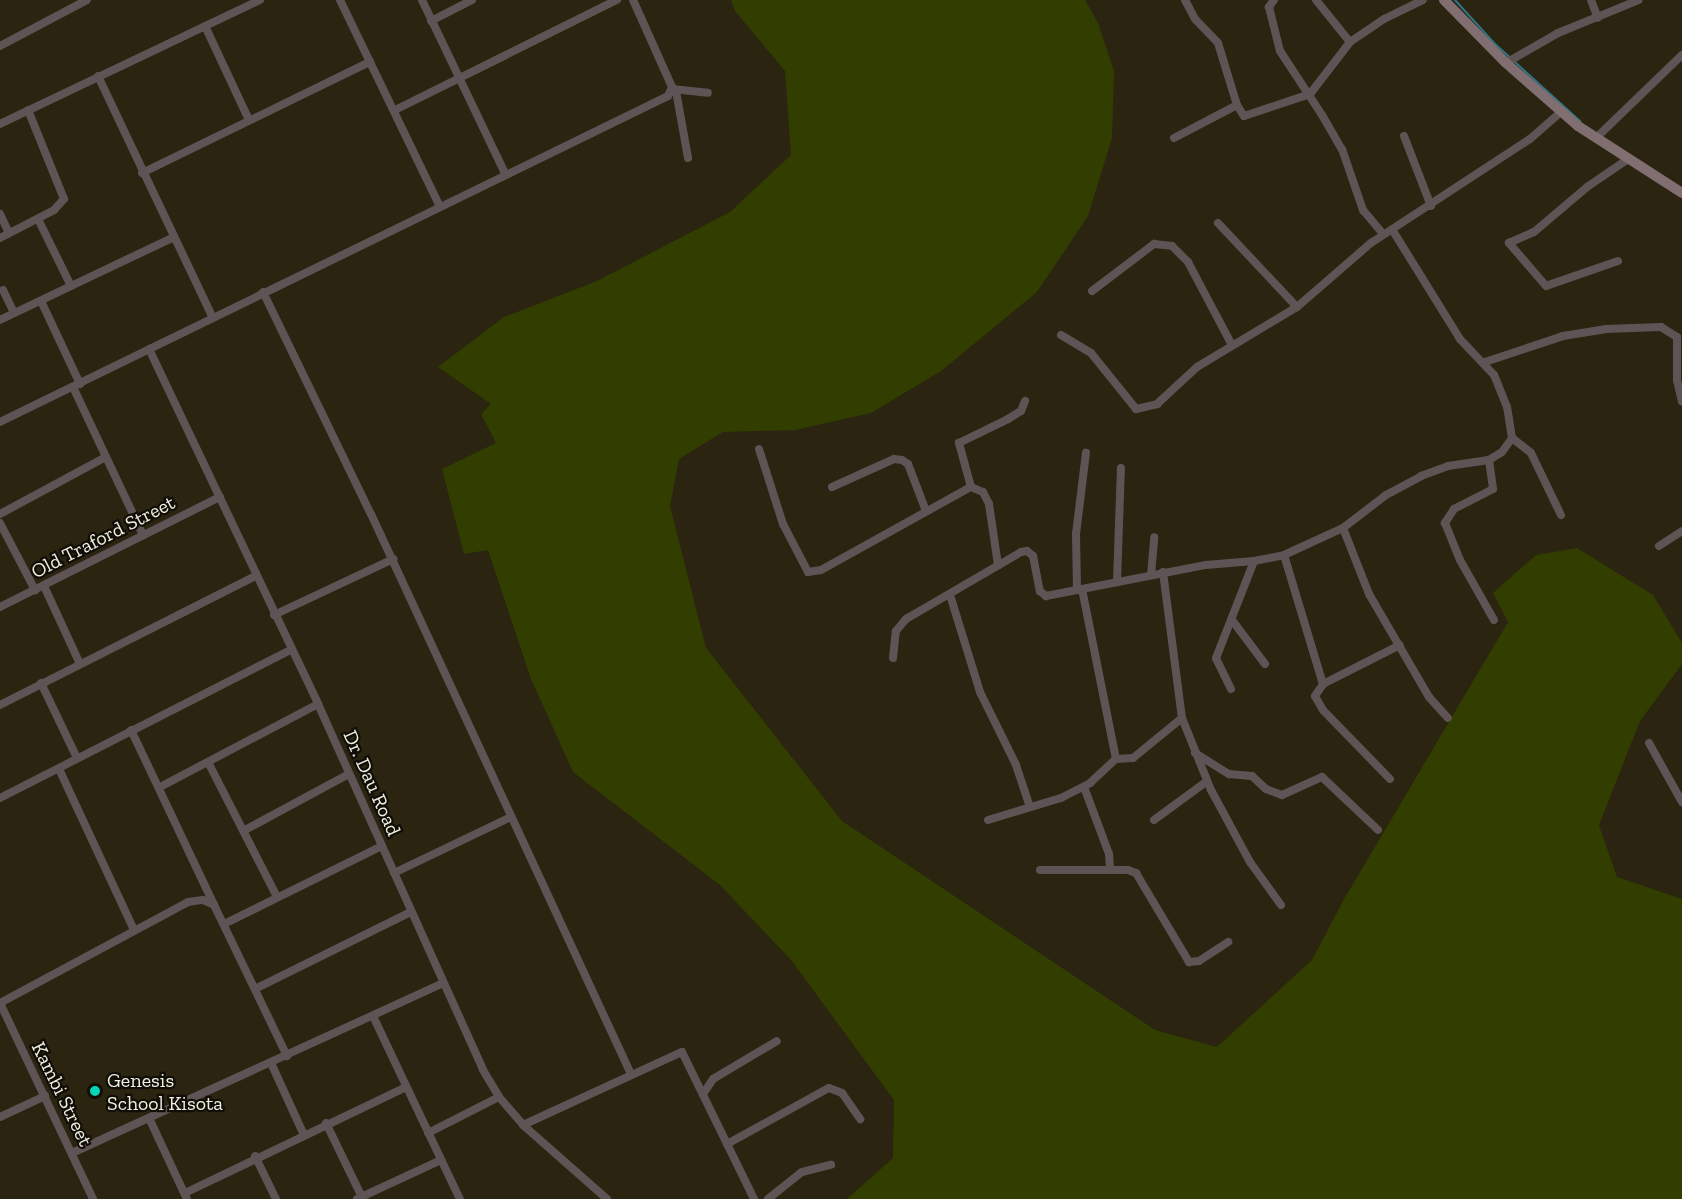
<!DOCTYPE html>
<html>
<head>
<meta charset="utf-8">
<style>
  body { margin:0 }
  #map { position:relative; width:1682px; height:1199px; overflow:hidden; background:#2a2411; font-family:"Zilla Slab",serif }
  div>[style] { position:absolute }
  .green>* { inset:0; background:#323d00 }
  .stream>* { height:2px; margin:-1px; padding:0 1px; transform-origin:1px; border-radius:1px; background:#2f7788 }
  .minor>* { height:8px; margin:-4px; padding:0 4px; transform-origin:4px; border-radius:4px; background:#5f5455 }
  .secondary>* { height:10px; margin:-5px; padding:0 5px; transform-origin:5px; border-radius:5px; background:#806e70 }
  .dots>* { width:16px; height:16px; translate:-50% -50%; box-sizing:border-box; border:3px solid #100e06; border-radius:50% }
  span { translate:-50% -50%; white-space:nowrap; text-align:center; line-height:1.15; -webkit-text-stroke:4.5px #100e06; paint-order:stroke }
  .street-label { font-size:20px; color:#f1eee2 }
  .poi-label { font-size:20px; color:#f1eee2 }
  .left { translate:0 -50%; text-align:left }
</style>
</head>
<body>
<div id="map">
  <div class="green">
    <div style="clip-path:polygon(731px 0,1085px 0,1098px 23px,1114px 71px,1112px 138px,1088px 216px,1037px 292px,941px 371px,871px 413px,795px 430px,723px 432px,679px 459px,670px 506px,706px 648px,842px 821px,1155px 1030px,1217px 1047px,1312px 960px,1343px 901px,1508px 622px,1493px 593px,1536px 555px,1577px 548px,1653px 595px,1682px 643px,1682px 664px,1640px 721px,1599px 825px,1617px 877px,1682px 899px,1682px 1199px,847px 1199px,893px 1158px,894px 1100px,791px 960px,720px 885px,573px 772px,531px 679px,488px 550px,464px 554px,442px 469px,496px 443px,481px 414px,491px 404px,438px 367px,504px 317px,597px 281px,730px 212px,791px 155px,785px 71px,735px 11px)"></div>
  </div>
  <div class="stream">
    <div style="left:1455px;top:0;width:59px;rotate:47.7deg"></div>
    <div style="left:1495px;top:44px;width:115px;rotate:42.2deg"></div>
  </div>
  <div class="minor">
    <div style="left:340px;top:0;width:230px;rotate:64.2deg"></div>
    <div style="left:422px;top:0;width:194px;rotate:64.4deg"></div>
    <div style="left:1185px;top:0;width:21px;rotate:62deg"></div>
    <div style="left:1195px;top:19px;width:33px;rotate:46deg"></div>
    <div style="left:1218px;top:43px;width:65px;rotate:73deg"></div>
    <div style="left:1237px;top:105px;width:13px;rotate:58deg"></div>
    <div style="left:1244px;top:116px;width:70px;rotate:-18.4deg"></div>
    <div style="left:1310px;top:94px;width:66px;rotate:-52.4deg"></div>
    <div style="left:1350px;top:42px;width:41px;rotate:-34.1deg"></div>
    <div style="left:1384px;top:19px;width:43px;rotate:-26deg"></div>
    <div style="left:1274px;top:0;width:9px;rotate:126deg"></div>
    <div style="left:1269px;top:7px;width:45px;rotate:76deg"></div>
    <div style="left:1280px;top:51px;width:77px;rotate:56.7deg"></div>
    <div style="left:1322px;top:115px;width:39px;rotate:60deg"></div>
    <div style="left:1342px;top:149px;width:65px;rotate:71deg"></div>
    <div style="left:1363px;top:210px;width:31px;rotate:50deg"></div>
    <div style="left:1316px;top:0;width:54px;rotate:51deg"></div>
    <div style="left:1591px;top:0;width:19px;rotate:69deg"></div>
    <div style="left:431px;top:21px;width:46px;rotate:-27.1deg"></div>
    <div style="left:205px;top:26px;width:104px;rotate:64.9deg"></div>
    <div style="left:0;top:46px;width:98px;rotate:-27.9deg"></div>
    <div style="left:1506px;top:63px;width:60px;rotate:-30deg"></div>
    <div style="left:1558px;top:33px;width:87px;rotate:-22.2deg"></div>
    <div style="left:98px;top:76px;width:266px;rotate:64.6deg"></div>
    <div style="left:672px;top:89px;width:36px;rotate:6deg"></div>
    <div style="left:676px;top:91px;width:68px;rotate:79.8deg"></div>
    <div style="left:395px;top:110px;width:248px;rotate:-26.4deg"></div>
    <div style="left:0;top:124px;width:288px;rotate:-25.5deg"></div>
    <div style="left:1404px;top:136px;width:75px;rotate:68.9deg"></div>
    <div style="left:1174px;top:138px;width:71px;rotate:-27.6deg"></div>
    <div style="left:1596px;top:138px;width:120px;rotate:-44deg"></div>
    <div style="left:142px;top:173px;width:254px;rotate:-26deg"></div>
    <div style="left:0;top:214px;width:21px;rotate:65deg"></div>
    <div style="left:1218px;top:223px;width:115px;rotate:46.8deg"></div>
    <div style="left:0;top:238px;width:61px;rotate:-27.4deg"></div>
    <div style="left:54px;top:210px;width:15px;rotate:-48deg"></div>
    <div style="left:64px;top:199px;width:96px;rotate:-112deg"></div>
    <div style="left:1618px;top:261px;width:76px;rotate:160.9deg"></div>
    <div style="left:1546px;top:286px;width:57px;rotate:-130.7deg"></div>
    <div style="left:1509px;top:243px;width:27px;rotate:-24deg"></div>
    <div style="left:1534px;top:232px;width:70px;rotate:-40.3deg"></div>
    <div style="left:1587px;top:187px;width:50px;rotate:-34.3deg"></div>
    <div style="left:71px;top:286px;width:114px;rotate:-25.4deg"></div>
    <div style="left:3px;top:290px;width:25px;rotate:64deg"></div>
    <div style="left:1092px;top:291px;width:78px;rotate:-37.2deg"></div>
    <div style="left:1154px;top:244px;width:18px;rotate:6deg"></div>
    <div style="left:1172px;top:246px;width:23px;rotate:45deg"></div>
    <div style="left:1188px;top:262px;width:94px;rotate:62.1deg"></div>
    <div style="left:263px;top:292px;width:247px;rotate:64.1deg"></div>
    <div style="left:371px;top:514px;width:617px;rotate:65.1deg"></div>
    <div style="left:41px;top:301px;width:92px;rotate:64.8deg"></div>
    <div style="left:0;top:320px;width:79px;rotate:-25.6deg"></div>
    <div style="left:71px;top:286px;width:75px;rotate:-116.2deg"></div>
    <div style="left:1061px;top:335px;width:35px;rotate:31deg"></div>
    <div style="left:1091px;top:353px;width:72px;rotate:51.2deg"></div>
    <div style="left:1136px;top:409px;width:22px;rotate:-13deg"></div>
    <div style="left:1157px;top:404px;width:54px;rotate:-42.8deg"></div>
    <div style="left:1197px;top:367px;width:117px;rotate:-31deg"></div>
    <div style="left:1297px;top:307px;width:98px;rotate:-40.9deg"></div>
    <div style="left:1371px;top:243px;width:190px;rotate:-33.2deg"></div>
    <div style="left:1530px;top:139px;width:41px;rotate:-41.1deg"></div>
    <div style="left:149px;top:349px;width:393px;rotate:64.5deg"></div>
    <div style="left:318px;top:704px;width:401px;rotate:65.7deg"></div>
    <div style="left:483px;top:1070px;width:31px;rotate:59deg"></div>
    <div style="left:499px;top:1097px;width:37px;rotate:49deg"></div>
    <div style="left:523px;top:1125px;width:112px;rotate:41.4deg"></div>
    <div style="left:1485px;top:362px;width:82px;rotate:-18.4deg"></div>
    <div style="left:1563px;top:336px;width:44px;rotate:-9.2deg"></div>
    <div style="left:1606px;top:329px;width:55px;rotate:-2.1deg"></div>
    <div style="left:1661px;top:327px;width:19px;rotate:32deg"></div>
    <div style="left:1677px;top:337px;width:43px;rotate:90deg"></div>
    <div style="left:1677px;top:380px;width:22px;rotate:77deg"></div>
    <div style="left:73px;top:387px;width:164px;rotate:64.7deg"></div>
    <div style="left:0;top:422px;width:743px;rotate:-26.01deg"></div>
    <div style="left:668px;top:96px;width:10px;rotate:-66deg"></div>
    <div style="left:672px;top:87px;width:95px;rotate:-114.1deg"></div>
    <div style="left:1512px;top:438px;width:24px;rotate:38deg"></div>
    <div style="left:1531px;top:453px;width:69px;rotate:64.2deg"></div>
    <div style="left:759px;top:449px;width:79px;rotate:72.3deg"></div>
    <div style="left:783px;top:524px;width:54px;rotate:62.5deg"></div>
    <div style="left:808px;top:572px;width:13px;rotate:-9deg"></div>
    <div style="left:821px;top:570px;width:171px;rotate:-29deg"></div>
    <div style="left:971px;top:487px;width:13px;rotate:23deg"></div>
    <div style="left:983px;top:492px;width:13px;rotate:63deg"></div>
    <div style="left:989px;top:504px;width:62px;rotate:81.6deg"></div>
    <div style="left:1489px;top:460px;width:29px;rotate:82deg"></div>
    <div style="left:1493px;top:489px;width:44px;rotate:152.9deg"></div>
    <div style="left:1454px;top:509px;width:17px;rotate:123deg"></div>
    <div style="left:1445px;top:523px;width:40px;rotate:68deg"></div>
    <div style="left:1460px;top:560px;width:69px;rotate:60.5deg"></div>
    <div style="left:832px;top:487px;width:68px;rotate:-24.3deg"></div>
    <div style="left:894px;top:459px;width:8px;rotate:7deg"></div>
    <div style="left:902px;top:460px;width:7px;rotate:34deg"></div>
    <div style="left:908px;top:464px;width:50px;rotate:69deg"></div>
    <div style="left:971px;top:487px;width:46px;rotate:-105.3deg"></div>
    <div style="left:959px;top:443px;width:55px;rotate:-26.1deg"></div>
    <div style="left:1008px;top:419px;width:15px;rotate:-32deg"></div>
    <div style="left:1021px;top:411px;width:11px;rotate:-68deg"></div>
    <div style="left:0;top:514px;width:118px;rotate:-28.3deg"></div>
    <div style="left:0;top:523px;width:76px;rotate:62.4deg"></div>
    <div style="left:1343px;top:528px;width:71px;rotate:68.5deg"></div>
    <div style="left:1369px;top:594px;width:119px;rotate:59.8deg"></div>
    <div style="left:1429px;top:697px;width:28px;rotate:48deg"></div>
    <div style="left:1659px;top:546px;width:27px;rotate:-33deg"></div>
    <div style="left:1284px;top:555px;width:135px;rotate:73.2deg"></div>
    <div style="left:1163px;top:572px;width:147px;rotate:82.6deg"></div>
    <div style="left:1182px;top:718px;width:78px;rotate:68.1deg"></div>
    <div style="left:1211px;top:790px;width:82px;rotate:61.6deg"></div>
    <div style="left:1250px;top:862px;width:53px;rotate:54.2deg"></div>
    <div style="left:1151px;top:575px;width:38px;rotate:-85deg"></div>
    <div style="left:1117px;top:581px;width:113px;rotate:-88deg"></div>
    <div style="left:44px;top:586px;width:86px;rotate:65.2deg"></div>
    <div style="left:1077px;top:590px;width:56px;rotate:-91deg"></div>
    <div style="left:1076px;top:534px;width:82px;rotate:-83deg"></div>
    <div style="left:950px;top:595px;width:102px;rotate:72.8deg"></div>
    <div style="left:980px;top:692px;width:81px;rotate:63.7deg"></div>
    <div style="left:1016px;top:765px;width:44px;rotate:71.6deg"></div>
    <div style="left:0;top:607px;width:246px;rotate:-26.6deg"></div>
    <div style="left:274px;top:615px;width:132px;rotate:-25.2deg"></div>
    <div style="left:1232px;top:620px;width:55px;rotate:53.1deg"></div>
    <div style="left:893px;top:658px;width:27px;rotate:-84deg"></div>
    <div style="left:896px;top:631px;width:16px;rotate:-50deg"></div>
    <div style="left:906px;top:619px;width:133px;rotate:-30.2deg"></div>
    <div style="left:1021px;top:552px;width:6px;rotate:-9deg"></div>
    <div style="left:1027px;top:551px;width:8px;rotate:40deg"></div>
    <div style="left:1033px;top:556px;width:36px;rotate:79deg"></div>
    <div style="left:1040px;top:591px;width:8px;rotate:40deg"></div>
    <div style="left:1046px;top:596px;width:163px;rotate:-11deg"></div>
    <div style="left:1206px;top:565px;width:48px;rotate:-4.8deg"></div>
    <div style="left:1254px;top:561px;width:31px;rotate:-11deg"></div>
    <div style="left:1284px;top:555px;width:65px;rotate:-24.6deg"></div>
    <div style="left:1343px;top:528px;width:54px;rotate:-37.5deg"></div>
    <div style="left:1386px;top:495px;width:40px;rotate:-28deg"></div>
    <div style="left:1421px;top:476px;width:29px;rotate:-20deg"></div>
    <div style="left:1448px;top:466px;width:41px;rotate:-8.3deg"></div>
    <div style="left:1489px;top:460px;width:15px;rotate:-32deg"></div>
    <div style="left:1502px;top:452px;width:17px;rotate:-54deg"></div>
    <div style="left:1512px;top:438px;width:31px;rotate:-99deg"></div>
    <div style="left:1507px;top:407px;width:35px;rotate:-112deg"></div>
    <div style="left:1494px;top:375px;width:50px;rotate:-133.4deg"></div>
    <div style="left:1460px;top:339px;width:127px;rotate:-121.8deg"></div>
    <div style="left:41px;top:683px;width:83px;rotate:64.4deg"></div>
    <div style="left:1231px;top:689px;width:34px;rotate:-116deg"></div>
    <div style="left:1216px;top:658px;width:104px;rotate:-68.6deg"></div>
    <div style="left:0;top:705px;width:286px;rotate:-26.8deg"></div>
    <div style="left:131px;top:730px;width:194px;rotate:64.6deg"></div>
    <div style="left:1649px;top:743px;width:68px;rotate:60.8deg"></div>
    <div style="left:1195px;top:753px;width:40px;rotate:32deg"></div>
    <div style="left:1229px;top:774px;width:23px;rotate:5deg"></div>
    <div style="left:1252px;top:776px;width:19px;rotate:43deg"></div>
    <div style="left:1266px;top:789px;width:17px;rotate:21deg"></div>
    <div style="left:1282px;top:795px;width:44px;rotate:-24.2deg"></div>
    <div style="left:1322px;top:777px;width:77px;rotate:43.4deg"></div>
    <div style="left:1116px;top:759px;width:17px;rotate:-3deg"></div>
    <div style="left:1133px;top:758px;width:63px;rotate:-39.2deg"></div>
    <div style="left:209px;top:764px;width:149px;rotate:62.9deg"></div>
    <div style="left:59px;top:769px;width:178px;rotate:65deg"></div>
    <div style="left:1390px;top:779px;width:96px;rotate:-134.2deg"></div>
    <div style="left:1323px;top:710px;width:16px;rotate:-120deg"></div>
    <div style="left:1315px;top:696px;width:14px;rotate:-56deg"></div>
    <div style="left:1323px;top:684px;width:86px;rotate:-26.9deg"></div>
    <div style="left:160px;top:787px;width:178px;rotate:-27.7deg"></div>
    <div style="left:1084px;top:787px;width:72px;rotate:69.5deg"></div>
    <div style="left:1109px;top:854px;width:16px;rotate:86deg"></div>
    <div style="left:0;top:798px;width:326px;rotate:-27deg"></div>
    <div style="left:988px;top:820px;width:76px;rotate:-16.8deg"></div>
    <div style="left:1061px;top:798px;width:33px;rotate:-27deg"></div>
    <div style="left:1090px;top:783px;width:35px;rotate:-43deg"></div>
    <div style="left:1116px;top:759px;width:173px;rotate:-101.3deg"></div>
    <div style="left:1154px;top:820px;width:66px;rotate:-36.3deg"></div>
    <div style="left:245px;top:830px;width:118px;rotate:-28.3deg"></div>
    <div style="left:1040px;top:870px;width:88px"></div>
    <div style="left:1128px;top:870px;width:9px;rotate:21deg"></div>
    <div style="left:1136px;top:873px;width:104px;rotate:59.2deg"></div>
    <div style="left:1189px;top:962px;width:10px;rotate:-6deg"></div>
    <div style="left:1199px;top:961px;width:35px;rotate:-33deg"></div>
    <div style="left:394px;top:873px;width:130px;rotate:-25.6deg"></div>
    <div style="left:224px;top:924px;width:176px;rotate:-26.3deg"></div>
    <div style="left:255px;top:989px;width:174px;rotate:-26.3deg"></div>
    <div style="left:0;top:1003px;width:213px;rotate:-28.2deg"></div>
    <div style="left:188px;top:902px;width:15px;rotate:-8deg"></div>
    <div style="left:203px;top:900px;width:12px;rotate:24deg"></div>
    <div style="left:214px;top:905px;width:168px;rotate:64.2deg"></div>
    <div style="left:0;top:1003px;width:217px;rotate:64.6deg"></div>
    <div style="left:373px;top:1016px;width:203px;rotate:64.6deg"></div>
    <div style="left:271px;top:1063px;width:77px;rotate:65.4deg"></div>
    <div style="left:703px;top:1094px;width:18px;rotate:-56deg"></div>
    <div style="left:713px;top:1079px;width:74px;rotate:-30.7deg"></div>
    <div style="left:0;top:1117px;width:50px;rotate:-25deg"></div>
    <div style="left:149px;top:1118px;width:89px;rotate:64.9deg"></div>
    <div style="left:326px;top:1123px;width:82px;rotate:64.1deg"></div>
    <div style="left:523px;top:1125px;width:175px;rotate:-24.7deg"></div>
    <div style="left:682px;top:1052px;width:164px;rotate:63.9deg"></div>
    <div style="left:428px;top:1133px;width:80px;rotate:-26.9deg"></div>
    <div style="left:727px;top:1144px;width:116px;rotate:-28.8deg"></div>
    <div style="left:829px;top:1088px;width:14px;rotate:21deg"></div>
    <div style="left:842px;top:1093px;width:32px;rotate:55deg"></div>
    <div style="left:72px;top:1153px;width:408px;rotate:-24.6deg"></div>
    <div style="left:255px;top:1156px;width:48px;rotate:64deg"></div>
    <div style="left:185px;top:1193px;width:245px;rotate:-25.6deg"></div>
    <div style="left:357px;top:1199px;width:93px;rotate:-24.9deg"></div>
    <div style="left:768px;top:1199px;width:43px;rotate:-38.5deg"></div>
    <div style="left:802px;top:1172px;width:30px;rotate:-14deg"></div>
  </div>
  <div class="secondary">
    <div style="left:1444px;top:0;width:88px;rotate:45.5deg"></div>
    <div style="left:1506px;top:63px;width:96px;rotate:41.2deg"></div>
    <div style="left:1578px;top:126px;width:124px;rotate:32.8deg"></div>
  </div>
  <div class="dots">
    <div style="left:95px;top:1091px;background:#04d5b6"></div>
  </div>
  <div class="street-label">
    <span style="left:103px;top:537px;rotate:-27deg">Old Traford Street</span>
    <span style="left:372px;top:783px;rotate:66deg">Dr. Dau Road</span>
    <span style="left:62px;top:1094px;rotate:64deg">Kambi Street</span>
  </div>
  <div class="poi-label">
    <span class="left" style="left:107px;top:1092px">Genesis<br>School Kisota</span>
  </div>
</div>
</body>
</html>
